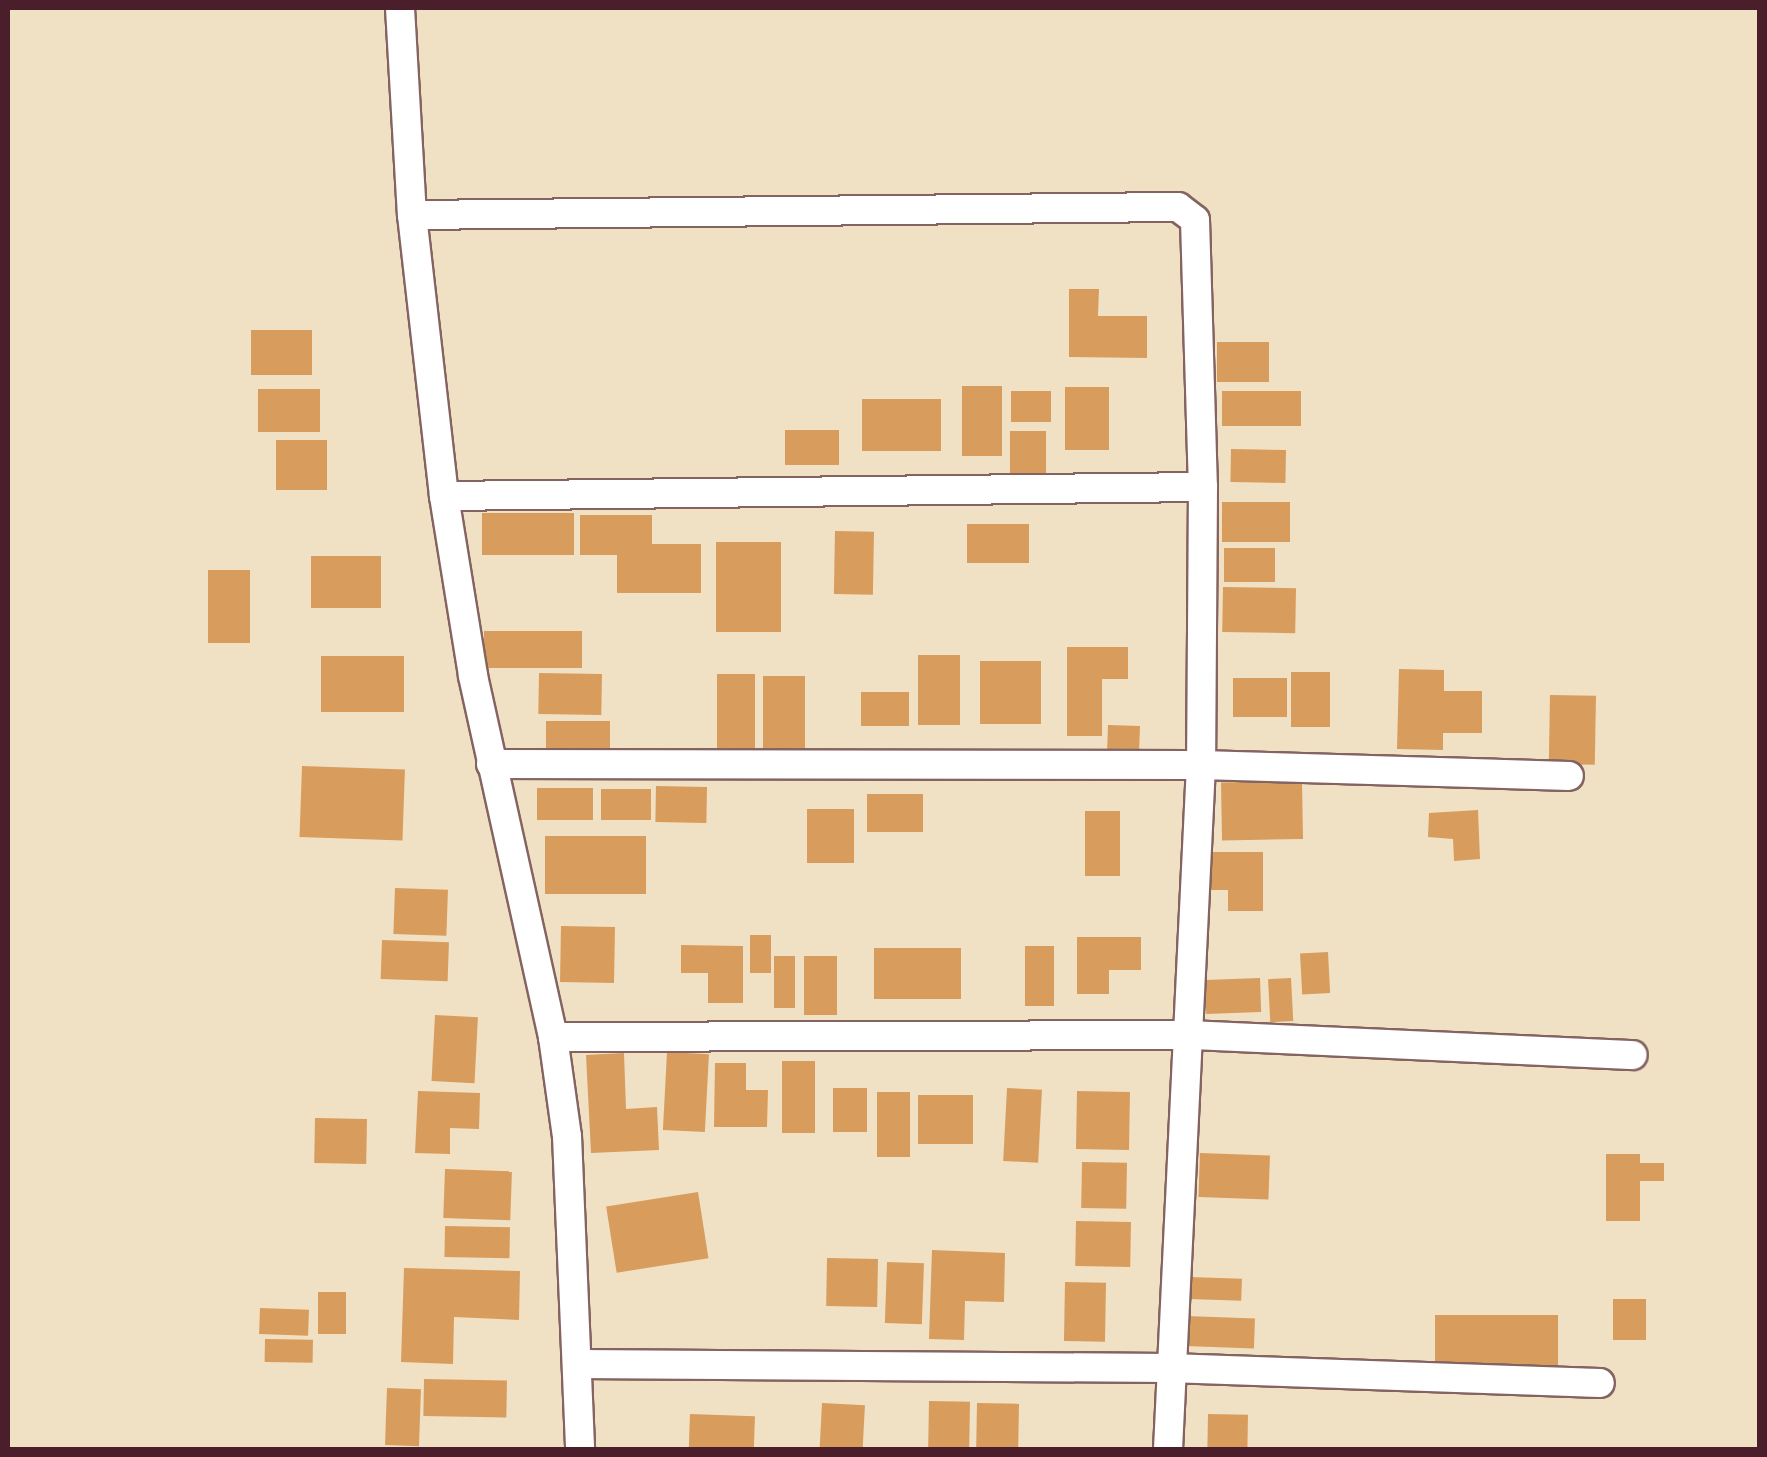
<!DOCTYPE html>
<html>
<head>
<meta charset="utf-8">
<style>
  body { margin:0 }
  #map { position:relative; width:1767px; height:1457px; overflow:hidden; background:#f1e1c4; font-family:"Architects Daughter",sans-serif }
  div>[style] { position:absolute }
  .building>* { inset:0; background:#d89c5d; transform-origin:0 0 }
  .roads { filter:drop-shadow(2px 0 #846361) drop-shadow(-2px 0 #846361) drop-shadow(0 2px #846361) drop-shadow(0 -2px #846361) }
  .street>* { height:28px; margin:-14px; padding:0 14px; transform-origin:14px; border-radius:14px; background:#fff }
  span { translate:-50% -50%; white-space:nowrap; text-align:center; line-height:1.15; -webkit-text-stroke:8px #f7f3e8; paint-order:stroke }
  .frame { position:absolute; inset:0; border:10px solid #4a1f2b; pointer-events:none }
</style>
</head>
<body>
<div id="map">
  <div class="building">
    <div style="clip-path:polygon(1069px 289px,1099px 289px,1098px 316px,1147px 316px,1147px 358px,1069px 357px)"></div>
    <div style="left:251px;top:330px;width:61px;height:45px"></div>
    <div style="left:1217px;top:342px;width:52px;height:40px"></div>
    <div style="left:962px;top:386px;width:40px;height:70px"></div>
    <div style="left:1065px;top:387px;width:44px;height:63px"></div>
    <div style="left:258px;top:389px;width:62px;height:43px"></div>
    <div style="left:1011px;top:391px;width:40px;height:31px"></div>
    <div style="left:1222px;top:391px;width:79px;height:35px"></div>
    <div style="left:862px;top:399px;width:79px;height:52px"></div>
    <div style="left:785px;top:430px;width:54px;height:35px"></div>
    <div style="left:1010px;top:431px;width:36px;height:50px"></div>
    <div style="left:276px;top:440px;width:51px;height:50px"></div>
    <div style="left:1231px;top:449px;width:55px;height:33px;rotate:1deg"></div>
    <div style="left:1222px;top:502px;width:68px;height:40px"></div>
    <div style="left:482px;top:513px;width:92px;height:42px"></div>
    <div style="clip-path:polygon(580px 515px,652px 515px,652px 544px,701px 544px,701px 593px,617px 593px,617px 555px,580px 555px)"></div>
    <div style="left:967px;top:524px;width:62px;height:39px"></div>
    <div style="left:835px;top:531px;width:39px;height:63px;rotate:1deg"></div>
    <div style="left:716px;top:542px;width:65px;height:90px"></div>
    <div style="left:1224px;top:548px;width:51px;height:34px"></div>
    <div style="left:311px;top:556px;width:70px;height:52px"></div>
    <div style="left:208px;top:570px;width:42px;height:73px"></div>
    <div style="left:1223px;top:587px;width:73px;height:45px;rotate:1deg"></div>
    <div style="left:484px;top:631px;width:98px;height:37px"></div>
    <div style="clip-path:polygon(1067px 647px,1128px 647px,1128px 679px,1102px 679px,1102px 736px,1067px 736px)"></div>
    <div style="left:918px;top:655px;width:42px;height:70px"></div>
    <div style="left:321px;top:656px;width:83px;height:56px"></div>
    <div style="left:980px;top:661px;width:61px;height:63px"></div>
    <div style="clip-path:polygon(1399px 669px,1444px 670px,1444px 691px,1482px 691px,1482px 733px,1443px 733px,1443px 750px,1397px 749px)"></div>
    <div style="left:1291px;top:672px;width:39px;height:55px"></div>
    <div style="left:539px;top:673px;width:63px;height:41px;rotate:1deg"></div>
    <div style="left:717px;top:674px;width:38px;height:75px"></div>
    <div style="left:763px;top:676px;width:42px;height:75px"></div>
    <div style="left:1233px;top:678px;width:54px;height:39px"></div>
    <div style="left:861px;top:692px;width:48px;height:34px"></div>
    <div style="left:1550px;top:695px;width:46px;height:69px;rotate:1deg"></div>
    <div style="left:546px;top:721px;width:64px;height:29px"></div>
    <div style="left:1108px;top:725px;width:32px;height:34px;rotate:2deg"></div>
    <div style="left:302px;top:766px;width:103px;height:71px;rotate:2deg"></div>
    <div style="left:1302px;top:781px;width:58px;height:81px;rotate:89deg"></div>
    <div style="left:656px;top:786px;width:51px;height:36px;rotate:1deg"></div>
    <div style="left:537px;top:788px;width:56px;height:32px"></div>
    <div style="left:601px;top:789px;width:50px;height:31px"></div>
    <div style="left:867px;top:794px;width:56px;height:38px"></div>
    <div style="left:807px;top:809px;width:47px;height:54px"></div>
    <div style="clip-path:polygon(1478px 810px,1480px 859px,1454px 861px,1453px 839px,1428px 837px,1429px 813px)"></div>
    <div style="left:1085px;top:811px;width:35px;height:65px"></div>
    <div style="left:545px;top:836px;width:101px;height:58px"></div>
    <div style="clip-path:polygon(1203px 852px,1263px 852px,1263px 911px,1228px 911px,1228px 890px,1203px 890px)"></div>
    <div style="left:395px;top:888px;width:53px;height:46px;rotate:2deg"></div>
    <div style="left:561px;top:926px;width:54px;height:56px;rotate:1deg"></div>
    <div style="left:750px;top:935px;width:21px;height:38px"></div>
    <div style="clip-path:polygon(1077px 937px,1141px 937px,1141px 970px,1109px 970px,1109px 994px,1077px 994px)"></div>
    <div style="left:382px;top:940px;width:67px;height:39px;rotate:2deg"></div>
    <div style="clip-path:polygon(681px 945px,743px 946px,743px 1003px,708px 1003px,708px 973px,681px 973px)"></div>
    <div style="left:1025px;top:946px;width:29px;height:60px"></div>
    <div style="left:874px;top:948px;width:87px;height:51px"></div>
    <div style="left:1328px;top:952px;width:41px;height:28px;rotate:87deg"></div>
    <div style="left:774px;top:956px;width:21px;height:52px"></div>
    <div style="left:804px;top:956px;width:33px;height:59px"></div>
    <div style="left:1260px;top:978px;width:34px;height:55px;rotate:88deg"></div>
    <div style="left:1291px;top:978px;width:43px;height:23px;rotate:87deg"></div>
    <div style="left:435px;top:1015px;width:43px;height:66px;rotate:3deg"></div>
    <div style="left:667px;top:1052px;width:42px;height:78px;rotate:3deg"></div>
    <div style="clip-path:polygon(624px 1053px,626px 1109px,657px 1107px,659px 1150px,591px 1153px,586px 1055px)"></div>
    <div style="left:782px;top:1061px;width:33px;height:72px"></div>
    <div style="clip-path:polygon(715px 1063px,746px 1063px,746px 1090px,768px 1090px,767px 1127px,714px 1127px)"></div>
    <div style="left:867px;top:1088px;width:44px;height:34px;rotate:90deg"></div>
    <div style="left:1007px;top:1088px;width:35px;height:73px;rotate:3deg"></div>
    <div style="clip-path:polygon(418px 1091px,480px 1093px,479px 1129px,450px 1128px,450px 1154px,415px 1153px)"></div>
    <div style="left:1077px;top:1091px;width:53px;height:58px;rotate:1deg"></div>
    <div style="left:877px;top:1092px;width:33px;height:65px"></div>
    <div style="left:918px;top:1095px;width:55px;height:49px"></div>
    <div style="left:315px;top:1118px;width:52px;height:45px;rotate:1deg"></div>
    <div style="left:1200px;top:1153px;width:70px;height:44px;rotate:2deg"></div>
    <div style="clip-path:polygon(1606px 1154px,1640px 1154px,1640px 1163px,1664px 1163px,1664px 1181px,1640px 1181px,1640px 1221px,1606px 1221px)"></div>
    <div style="left:1082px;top:1162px;width:45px;height:46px;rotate:1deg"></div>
    <div style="left:445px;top:1169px;width:67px;height:49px;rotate:2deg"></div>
    <div style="left:698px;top:1192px;width:67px;height:93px;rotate:81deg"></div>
    <div style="left:1076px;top:1221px;width:55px;height:45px;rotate:1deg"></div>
    <div style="left:445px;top:1226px;width:65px;height:31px;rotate:1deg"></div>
    <div style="clip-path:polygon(932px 1250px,1005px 1253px,1004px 1302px,965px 1301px,964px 1340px,929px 1339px)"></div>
    <div style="left:827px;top:1258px;width:51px;height:48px;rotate:1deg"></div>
    <div style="left:887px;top:1262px;width:37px;height:61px;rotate:2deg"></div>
    <div style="clip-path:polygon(404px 1268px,520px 1271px,519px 1320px,454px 1317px,453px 1364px,401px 1362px)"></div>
    <div style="left:1190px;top:1277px;width:52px;height:22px;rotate:2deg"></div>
    <div style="left:1065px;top:1282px;width:41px;height:59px;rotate:1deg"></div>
    <div style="left:318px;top:1292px;width:28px;height:42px"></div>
    <div style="left:1646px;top:1299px;width:41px;height:33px;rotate:90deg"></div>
    <div style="left:260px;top:1308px;width:49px;height:26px;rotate:2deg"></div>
    <div style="left:1435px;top:1315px;width:123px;height:51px"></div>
    <div style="left:1186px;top:1316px;width:69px;height:30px;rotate:2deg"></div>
    <div style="left:265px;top:1339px;width:48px;height:23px;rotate:1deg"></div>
    <div style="left:424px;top:1379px;width:83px;height:37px;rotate:1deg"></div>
    <div style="left:387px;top:1388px;width:34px;height:57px;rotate:2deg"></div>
    <div style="left:929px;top:1401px;width:41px;height:49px;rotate:1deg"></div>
    <div style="left:822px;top:1403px;width:43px;height:47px;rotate:3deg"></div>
    <div style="left:977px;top:1403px;width:42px;height:47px;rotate:1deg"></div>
    <div style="left:690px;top:1414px;width:65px;height:36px;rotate:2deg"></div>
    <div style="left:1208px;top:1414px;width:40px;height:36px;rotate:1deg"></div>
  </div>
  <div class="roads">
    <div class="street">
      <div style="left:400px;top:8px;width:207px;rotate:86.7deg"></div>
      <div style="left:412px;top:215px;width:283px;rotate:83.5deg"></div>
      <div style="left:444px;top:496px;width:182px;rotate:80.8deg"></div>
      <div style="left:473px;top:676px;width:370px;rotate:77.5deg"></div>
      <div style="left:553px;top:1037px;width:100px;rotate:82deg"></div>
      <div style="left:567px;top:1136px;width:314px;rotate:87.6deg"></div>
      <div style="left:412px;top:215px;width:766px;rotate:-0.6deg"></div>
      <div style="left:1178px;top:207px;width:21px;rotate:37deg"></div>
      <div style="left:1195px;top:220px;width:267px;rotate:88.3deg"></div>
      <div style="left:1203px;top:487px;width:278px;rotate:90.4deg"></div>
      <div style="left:1201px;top:765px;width:686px;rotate:92.76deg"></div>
      <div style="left:444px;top:496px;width:759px;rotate:-0.68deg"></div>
      <div style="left:491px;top:764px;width:710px;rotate:0.08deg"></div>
      <div style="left:1201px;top:765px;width:368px;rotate:1.7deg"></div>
      <div style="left:553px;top:1037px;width:638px;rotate:-0.18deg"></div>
      <div style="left:1191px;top:1035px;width:442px;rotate:2.6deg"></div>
      <div style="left:578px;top:1364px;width:591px;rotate:0.39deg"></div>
      <div style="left:1169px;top:1368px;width:431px;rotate:2deg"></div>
    </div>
  </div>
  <div class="frame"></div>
</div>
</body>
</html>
